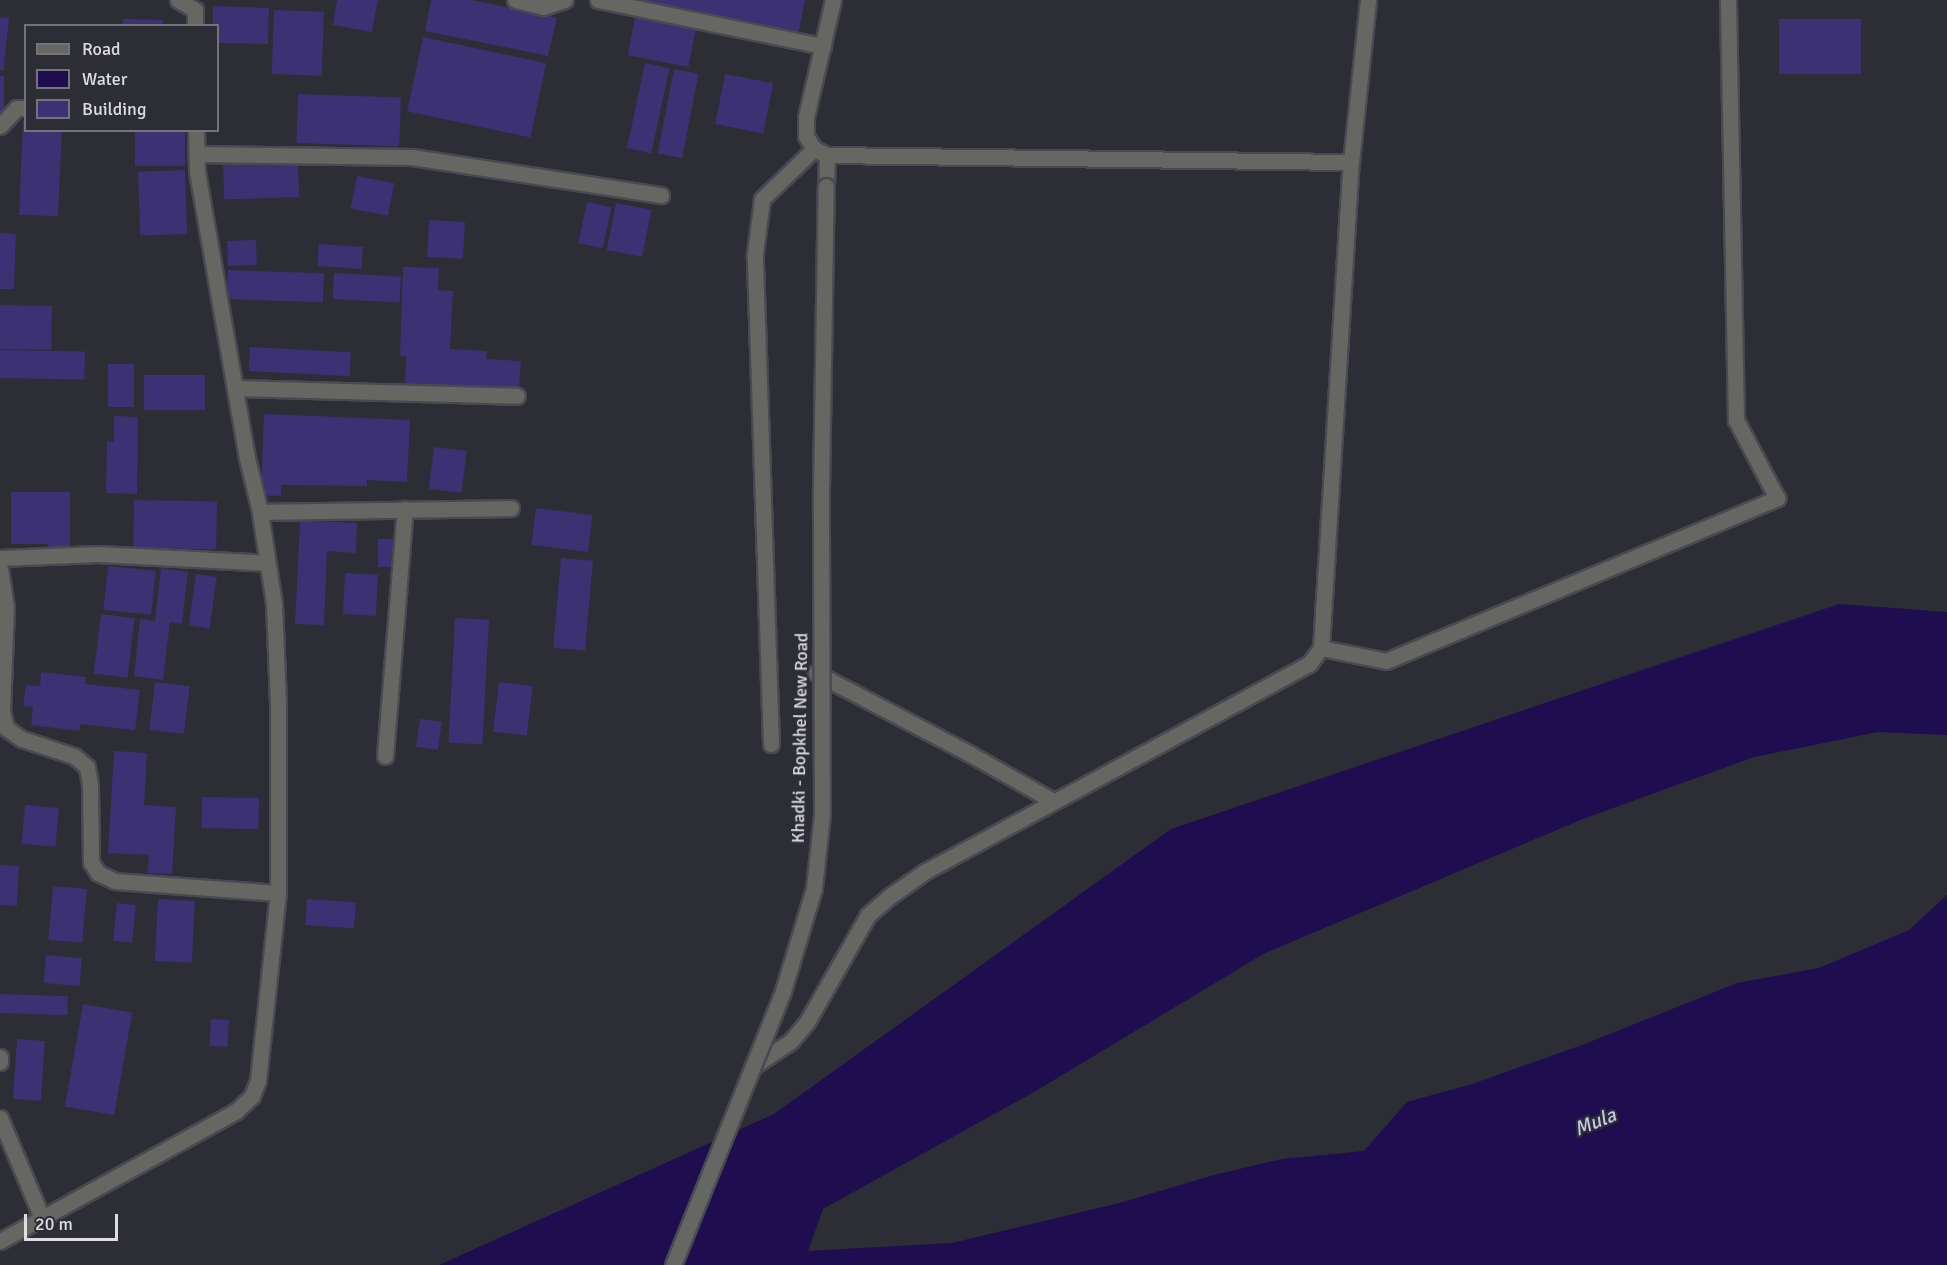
<!DOCTYPE html>
<html>
<head>
<meta charset="utf-8">
<style>
  body { margin:0 }
  #map { position:relative; width:1947px; height:1265px; overflow:hidden; background:#2d2d36; font-family:Signika,sans-serif }
  div>[style] { position:absolute }
  .water>* { inset:0; background:#1e0e4f }
  .building>* { inset:0; background:#3b3173; transform-origin:0 0 }
  .roads { filter:drop-shadow(2px 0 #494952) drop-shadow(-2px 0 #494952) drop-shadow(0 2px #494952) drop-shadow(0 -2px #494952) }
  .lane>* { height:15px; margin:-7.5px; padding:0 7.5px; transform-origin:7.5px; border-radius:7.5px; background:#666762 }
  .street>* { height:15px; margin:-7.5px; padding:0 7.5px; transform-origin:7.5px; border-radius:7.5px; background:#666762 }
  .bridges { filter:drop-shadow(2px 0 #494952) drop-shadow(-2px 0 #494952) drop-shadow(0 2px #494952) drop-shadow(0 -2px #494952) }
  .street-bridge>* { height:15px; margin:-7.5px; padding:0 7.5px; transform-origin:7.5px; border-radius:7.5px; background:#666762 }
  span { translate:-50% -50%; white-space:nowrap; text-align:center; line-height:1.15; -webkit-text-stroke:4.5px #2d2d36; paint-order:stroke }
  .street-label { font-size:18px; color:#dddde3 }
  .water-label { font-size:20px; color:#c8c7ef; font-style:italic }
  .legend { position:absolute; left:24px; top:24px; width:195px; height:108px; box-sizing:border-box; background:#2d2d36; border:2px solid #73737b; margin:0; padding:8px 10px; list-style:none; font-size:18px; color:#dddde3 }
  .legend li { display:flex; align-items:center; gap:12px; height:30px }
  .legend b { width:30px; border:2px solid #73737b }
  .scale { position:absolute; left:24px; top:1214px; width:94px; height:27px; box-sizing:border-box; border:3px solid #dddde3; border-top:0; padding-left:8px; font-size:18px; line-height:21px; white-space:nowrap; color:#dddde3; -webkit-text-stroke:4px #2d2d36; paint-order:stroke }
</style>
</head>
<body>
<div id="map">
  <div class="water">
    <div style="clip-path:polygon(1839px 604px,1947px 612px,1947px 735px,1878px 732px,1754px 757px,1583px 819px,1265px 953px,1034px 1092px,823px 1209px,808px 1251px,952px 1243px,1119px 1203px,1214px 1175px,1282px 1159px,1364px 1151px,1407px 1102px,1472px 1084px,1582px 1045px,1737px 983px,1819px 968px,1909px 930px,1947px 895px,1947px 1265px,439px 1265px,774px 1114px,1171px 829px)"></div>
  </div>
  <div class="building">
    <div style="clip-path:polygon(337px 0,378px 0,372px 32px,333px 25px)"></div>
    <div style="clip-path:polygon(431px 0,472px 0,557px 18px,548px 56px,425px 31px)"></div>
    <div style="clip-path:polygon(626px 0,805px 0,798px 36px)"></div>
    <div style="clip-path:polygon(213px 6px,269px 8px,268px 44px,218px 43px,218px 26px,213px 26px)"></div>
    <div style="left:274px;top:10px;width:50px;height:64px;rotate:2deg"></div>
    <div style="left:636px;top:12px;width:62px;height:44px;rotate:11deg"></div>
    <div style="left:0;top:17px;width:9px;height:53px;rotate:6deg"></div>
    <div style="clip-path:polygon(123px 19px,163px 20px,163px 26px,123px 26px)"></div>
    <div style="left:1779px;top:19px;width:82px;height:55px"></div>
    <div style="left:423px;top:37px;width:126px;height:76px;rotate:12deg"></div>
    <div style="left:645px;top:63px;width:25px;height:87px;rotate:12deg"></div>
    <div style="left:674px;top:69px;width:25px;height:86px;rotate:11deg"></div>
    <div style="left:725px;top:74px;width:49px;height:51px;rotate:11deg"></div>
    <div style="left:0;top:76px;width:4px;height:36px"></div>
    <div style="left:298px;top:94px;width:103px;height:49px;rotate:2deg"></div>
    <div style="clip-path:polygon(23px 120px,26px 120px,26px 130px,62px 130px,58px 216px,19px 215px)"></div>
    <div style="left:135px;top:130px;width:50px;height:36px"></div>
    <div style="left:298px;top:162px;width:35px;height:75px;rotate:88deg"></div>
    <div style="left:185px;top:170px;width:64px;height:47px;rotate:88deg"></div>
    <div style="left:357px;top:176px;width:38px;height:33px;rotate:11deg"></div>
    <div style="left:587px;top:202px;width:25px;height:42px;rotate:12deg"></div>
    <div style="left:616px;top:203px;width:36px;height:48px;rotate:11deg"></div>
    <div style="left:429px;top:220px;width:36px;height:37px;rotate:3deg"></div>
    <div style="clip-path:polygon(0 233px,16px 234px,14px 289px,0 289px)"></div>
    <div style="left:256px;top:240px;width:25px;height:29px;rotate:88deg"></div>
    <div style="left:319px;top:244px;width:44px;height:22px;rotate:4deg"></div>
    <div style="clip-path:polygon(403px 267px,439px 268px,438px 290px,453px 291px,450px 349px,487px 351px,486px 359px,521px 361px,519px 389px,405px 384px,406px 356px,400px 356px)"></div>
    <div style="left:228px;top:270px;width:96px;height:29px;rotate:2deg"></div>
    <div style="left:334px;top:273px;width:67px;height:26px;rotate:3deg"></div>
    <div style="left:0;top:305px;width:52px;height:44px;rotate:1deg"></div>
    <div style="left:250px;top:347px;width:101px;height:24px;rotate:3deg"></div>
    <div style="left:0;top:350px;width:85px;height:28px;rotate:1deg"></div>
    <div style="left:108px;top:364px;width:26px;height:43px"></div>
    <div style="left:144px;top:375px;width:61px;height:35px"></div>
    <div style="clip-path:polygon(264px 414px,410px 420px,407px 482px,367px 480px,367px 486px,281px 485px,281px 496px,261px 495px)"></div>
    <div style="clip-path:polygon(114px 416px,138px 417px,137px 494px,106px 493px,107px 441px,114px 442px)"></div>
    <div style="left:434px;top:447px;width:33px;height:42px;rotate:7deg"></div>
    <div style="clip-path:polygon(11px 492px,70px 492px,70px 550px,47px 549px,48px 544px,11px 544px)"></div>
    <div style="left:134px;top:500px;width:83px;height:48px;rotate:1deg"></div>
    <div style="left:536px;top:508px;width:57px;height:37px;rotate:7deg"></div>
    <div style="clip-path:polygon(300px 520px,357px 523px,356px 553px,327px 551px,324px 625px,295px 624px)"></div>
    <div style="left:378px;top:539px;width:15px;height:28px"></div>
    <div style="left:561px;top:558px;width:32px;height:90px;rotate:5deg"></div>
    <div style="left:108px;top:566px;width:48px;height:44px;rotate:6deg"></div>
    <div style="clip-path:polygon(161px 568px,188px 572px,182px 624px,170px 622px,163px 680px,134px 676px,140px 619px,155px 621px)"></div>
    <div style="left:345px;top:573px;width:33px;height:41px;rotate:3deg"></div>
    <div style="left:196px;top:574px;width:21px;height:52px;rotate:8deg"></div>
    <div style="left:101px;top:614px;width:34px;height:60px;rotate:7deg"></div>
    <div style="left:455px;top:618px;width:34px;height:125px;rotate:3deg"></div>
    <div style="clip-path:polygon(41px 672px,86px 677px,85px 684px,140px 690px,135px 730px,80px 724px,80px 731px,31px 725px,33px 707px,23px 706px,26px 685px,40px 686px)"></div>
    <div style="left:155px;top:682px;width:35px;height:48px;rotate:7deg"></div>
    <div style="left:499px;top:682px;width:34px;height:50px;rotate:7deg"></div>
    <div style="left:420px;top:719px;width:22px;height:28px;rotate:8deg"></div>
    <div style="clip-path:polygon(114px 751px,147px 753px,144px 805px,176px 807px,172px 874px,147px 873px,149px 855px,108px 853px)"></div>
    <div style="left:202px;top:797px;width:57px;height:31px;rotate:1deg"></div>
    <div style="left:25px;top:805px;width:34px;height:39px;rotate:5deg"></div>
    <div style="left:0;top:865px;width:19px;height:40px;rotate:3deg"></div>
    <div style="left:53px;top:886px;width:34px;height:54px;rotate:5deg"></div>
    <div style="left:158px;top:899px;width:37px;height:62px;rotate:3deg"></div>
    <div style="left:307px;top:899px;width:49px;height:26px;rotate:4deg"></div>
    <div style="left:117px;top:903px;width:19px;height:38px;rotate:6deg"></div>
    <div style="left:46px;top:955px;width:36px;height:28px;rotate:5deg"></div>
    <div style="left:0;top:994px;width:68px;height:19px;rotate:2deg"></div>
    <div style="left:83px;top:1004px;width:50px;height:104px;rotate:10deg"></div>
    <div style="left:211px;top:1019px;width:18px;height:27px;rotate:3deg"></div>
    <div style="left:17px;top:1039px;width:28px;height:60px;rotate:4deg"></div>
  </div>
  <div class="roads">
    <div class="lane">
      <div style="left:816px;top:673px;width:174px;rotate:27.7deg"></div>
      <div style="left:970px;top:754px;width:95px;rotate:29.5deg"></div>
      <div style="left:752px;top:1067px;width:47px;rotate:-33.7deg"></div>
      <div style="left:791px;top:1041px;width:25px;rotate:-50deg"></div>
      <div style="left:807px;top:1022px;width:123px;rotate:-60.3deg"></div>
      <div style="left:868px;top:915px;width:29px;rotate:-41deg"></div>
      <div style="left:890px;top:896px;width:42px;rotate:-35.2deg"></div>
      <div style="left:924px;top:872px;width:438px;rotate:-28.4deg"></div>
      <div style="left:1309px;top:664px;width:20px;rotate:-53deg"></div>
      <div style="left:1321px;top:648px;width:487px;rotate:-86.5deg"></div>
    </div>
    <div class="street">
      <div style="left:178px;top:0;width:20px;rotate:30deg"></div>
      <div style="left:195px;top:10px;width:16px;rotate:90deg"></div>
      <div style="left:515px;top:0;width:29px;rotate:14deg"></div>
      <div style="left:543px;top:7px;width:23px;rotate:-18deg"></div>
      <div style="left:598px;top:0;width:230px;rotate:11.6deg"></div>
      <div style="left:833px;top:0;width:120px;rotate:103deg"></div>
      <div style="left:806px;top:117px;width:19px;rotate:90deg"></div>
      <div style="left:806px;top:136px;width:15px;rotate:58deg"></div>
      <div style="left:814px;top:149px;width:14px;rotate:25deg"></div>
      <div style="left:827px;top:155px;width:524px;rotate:0.77deg"></div>
      <div style="left:1351px;top:162px;width:163px;rotate:-84deg"></div>
      <div style="left:0;top:126px;width:25px;rotate:-47deg"></div>
      <div style="left:17px;top:108px;width:9px"></div>
      <div style="left:197px;top:154px;width:215px;rotate:0.8deg"></div>
      <div style="left:412px;top:157px;width:252px;rotate:8.7deg"></div>
      <div style="left:826px;top:186px;width:31px;rotate:-88deg"></div>
      <div style="left:235px;top:388px;width:282px;rotate:1.6deg"></div>
      <div style="left:260px;top:512px;width:251px;rotate:-0.9deg"></div>
      <div style="left:0;top:558px;width:98px;rotate:-2.3deg"></div>
      <div style="left:98px;top:554px;width:169px;rotate:3deg"></div>
      <div style="left:0;top:569px;width:38px;rotate:81deg"></div>
      <div style="left:6px;top:607px;width:104px;rotate:92.2deg"></div>
      <div style="left:2px;top:711px;width:17px;rotate:77deg"></div>
      <div style="left:6px;top:728px;width:19px;rotate:35deg"></div>
      <div style="left:22px;top:739px;width:55px;rotate:18.1deg"></div>
      <div style="left:74px;top:756px;width:17px;rotate:40deg"></div>
      <div style="left:87px;top:767px;width:17px;rotate:80deg"></div>
      <div style="left:90px;top:784px;width:78px;rotate:89.3deg"></div>
      <div style="left:91px;top:862px;width:13px;rotate:58deg"></div>
      <div style="left:98px;top:873px;width:19px;rotate:25deg"></div>
      <div style="left:115px;top:881px;width:163px;rotate:4.2deg"></div>
      <div style="left:1321px;top:648px;width:66px;rotate:11.3deg"></div>
      <div style="left:1386px;top:661px;width:424px;rotate:-22.6deg"></div>
      <div style="left:1777px;top:498px;width:88px;rotate:-117.7deg"></div>
      <div style="left:1736px;top:420px;width:420px;rotate:-91.1deg"></div>
      <div style="left:771px;top:744px;width:491px;rotate:-91.9deg"></div>
      <div style="left:755px;top:253px;width:54px;rotate:-82.6deg"></div>
      <div style="left:762px;top:199px;width:72px;rotate:-43.9deg"></div>
      <div style="left:385px;top:756px;width:248px;rotate:-85.4deg"></div>
      <div style="left:0;top:1057px;width:5px;rotate:90deg"></div>
      <div style="left:0;top:1118px;width:108px;rotate:67.2deg"></div>
      <div style="left:0;top:1241px;width:269px;rotate:-28.8deg"></div>
      <div style="left:236px;top:1111px;width:22px;rotate:-43deg"></div>
      <div style="left:252px;top:1096px;width:17px;rotate:-69deg"></div>
      <div style="left:258px;top:1080px;width:188px;rotate:-83.9deg"></div>
      <div style="left:278px;top:893px;width:190px;rotate:-90deg"></div>
      <div style="left:278px;top:703px;width:99px;rotate:-92.3deg"></div>
      <div style="left:274px;top:604px;width:93px;rotate:-98.7deg"></div>
      <div style="left:260px;top:512px;width:56px;rotate:-103.5deg"></div>
      <div style="left:247px;top:458px;width:291px;rotate:-99.9deg"></div>
      <div style="left:197px;top:171px;width:41px;rotate:-91.4deg"></div>
    </div>
  </div>
  <div class="bridges">
    <div class="street-bridge">
      <div style="left:673px;top:1265px;width:295px;rotate:-68.1deg"></div>
      <div style="left:783px;top:991px;width:108px;rotate:-73.2deg"></div>
      <div style="left:814px;top:888px;width:74px;rotate:-83.8deg"></div>
      <div style="left:822px;top:814px;width:324px;rotate:-90.2deg"></div>
      <div style="left:821px;top:490px;width:304px;rotate:-89.1deg"></div>
    </div>
  </div>
  <div class="street-label">
    <span style="left:800px;top:738px;rotate:-89deg">Khadki - Bopkhel New Road</span>
  </div>
  <div class="water-label">
    <span style="left:1595px;top:1122px;rotate:-22deg">Mula</span>
  </div>
  <ul class="legend">
  <li><b style="height:8px;background:#666762"></b>Road</li>
  <li><b style="height:16px;background:#1e0e4f"></b>Water</li>
  <li><b style="height:16px;background:#3b3173"></b>Building</li>
  </ul>
  <div class="scale">20 m</div>
</div>
</body>
</html>
